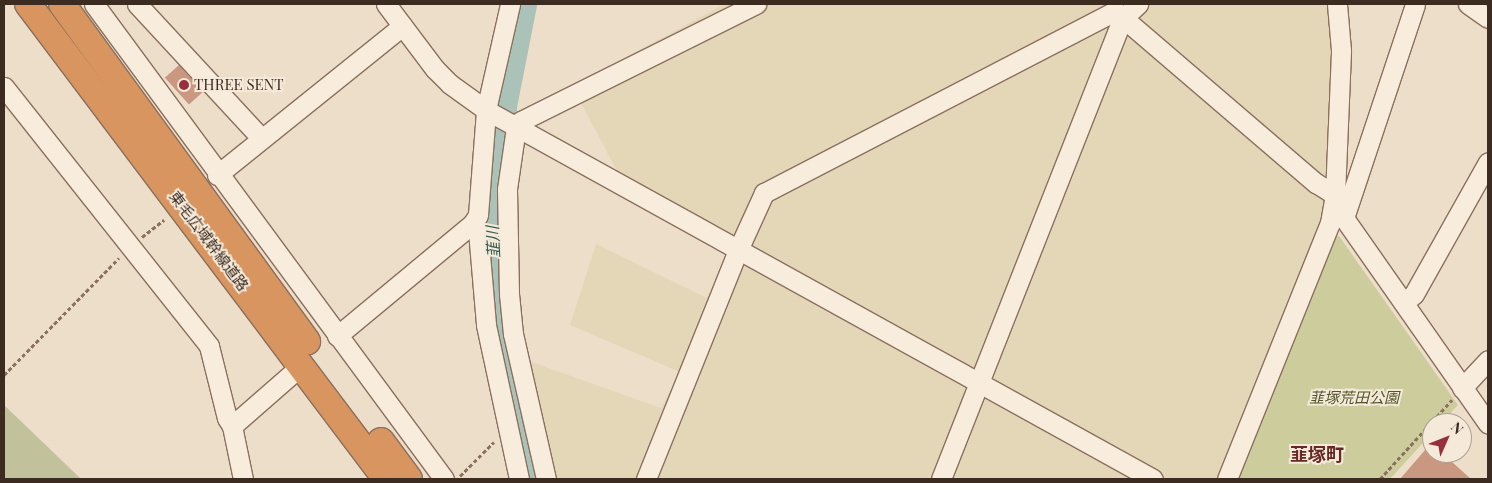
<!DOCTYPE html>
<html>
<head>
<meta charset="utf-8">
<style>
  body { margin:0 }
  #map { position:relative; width:1492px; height:483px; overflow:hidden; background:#eddec9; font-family:"Playfair Display","Noto Sans JP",serif }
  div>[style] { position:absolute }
  .farmland>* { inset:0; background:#e3d7b7 }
  .green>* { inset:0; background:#cccc9d }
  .cemetery>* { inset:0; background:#c1c19c }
  .river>* { height:29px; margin:-14.5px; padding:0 14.5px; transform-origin:14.5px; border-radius:14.5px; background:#aac2b8 }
  .building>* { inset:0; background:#ca9781; transform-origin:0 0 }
  .path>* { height:3px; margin-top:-1.5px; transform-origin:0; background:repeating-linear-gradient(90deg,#8a705e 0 4px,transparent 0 6.5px) }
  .roads { filter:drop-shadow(1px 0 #8a705e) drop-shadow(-1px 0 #8a705e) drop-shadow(0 1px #8a705e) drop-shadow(0 -1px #8a705e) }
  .minor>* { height:19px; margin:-9.5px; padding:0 9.5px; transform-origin:9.5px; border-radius:9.5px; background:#f8eddd }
  .highway>* { height:26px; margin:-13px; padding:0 13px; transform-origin:13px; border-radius:13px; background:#d8955f }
  .dots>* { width:14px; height:14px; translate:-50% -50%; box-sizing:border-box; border:2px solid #f5ead9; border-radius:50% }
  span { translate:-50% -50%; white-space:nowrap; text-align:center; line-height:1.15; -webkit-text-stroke:4px #f5ead9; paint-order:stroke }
  .poi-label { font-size:15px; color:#3b2b21 }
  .left { translate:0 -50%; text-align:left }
  .street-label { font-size:15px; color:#3b2b21 }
  .park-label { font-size:15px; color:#505629; font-style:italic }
  .water-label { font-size:16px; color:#315a52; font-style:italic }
  .quarter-label { font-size:18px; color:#662822; font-weight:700 }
  .frame { position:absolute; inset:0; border:5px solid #3b2b21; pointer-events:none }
  .north { position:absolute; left:1422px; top:413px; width:50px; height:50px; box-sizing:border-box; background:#f5ead9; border:1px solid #ab9e8f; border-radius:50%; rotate:46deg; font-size:14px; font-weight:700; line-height:20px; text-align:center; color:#3b2b21 }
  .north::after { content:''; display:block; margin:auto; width:18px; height:22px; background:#97303d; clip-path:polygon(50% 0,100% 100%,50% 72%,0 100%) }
</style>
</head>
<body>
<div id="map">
  <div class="farmland">
    <div style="clip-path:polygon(725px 4px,1332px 4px,1338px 50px,1329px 205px,1220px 479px,557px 479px,526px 360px,661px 408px,680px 372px,570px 325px,596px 244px,707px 298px,735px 237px,617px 171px,572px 86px)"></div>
  </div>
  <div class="green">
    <div style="clip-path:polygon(1339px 236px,1458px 405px,1441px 423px,1432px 423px,1432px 433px,1390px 479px,1233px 479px,1333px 237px)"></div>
  </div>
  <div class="cemetery">
    <div style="clip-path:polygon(4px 405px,81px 479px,4px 479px)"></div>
  </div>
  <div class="river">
    <div style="left:522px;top:4px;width:104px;rotate:101.1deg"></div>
    <div style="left:502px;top:106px;width:109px;rotate:95.2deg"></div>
    <div style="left:492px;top:215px;width:105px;rotate:87.3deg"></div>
    <div style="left:497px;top:320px;width:163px;rotate:77.9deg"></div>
  </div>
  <div class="building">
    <div style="left:179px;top:65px;width:36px;height:19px;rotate:48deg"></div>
    <div style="clip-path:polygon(1432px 442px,1432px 453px,1442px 453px,1471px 479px,1400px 479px)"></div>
  </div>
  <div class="path">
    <div style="left:142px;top:237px;width:28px;rotate:-38deg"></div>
    <div style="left:4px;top:375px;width:164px;rotate:-45.5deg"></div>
    <div style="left:460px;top:476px;width:48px;rotate:-45deg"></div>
    <div style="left:1380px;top:479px;width:107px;rotate:-47.7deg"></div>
  </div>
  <div class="roads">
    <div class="minor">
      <div style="left:94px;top:4px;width:590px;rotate:53.62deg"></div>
      <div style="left:137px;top:4px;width:183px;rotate:47.2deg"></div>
      <div style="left:386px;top:4px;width:81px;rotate:53deg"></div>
      <div style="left:435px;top:69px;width:21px;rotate:45deg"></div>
      <div style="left:450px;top:84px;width:44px;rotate:35.8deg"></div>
      <div style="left:486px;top:110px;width:762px;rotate:28.95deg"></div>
      <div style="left:1468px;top:4px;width:24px;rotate:35deg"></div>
      <div style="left:1115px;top:11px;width:265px;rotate:40.6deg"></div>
      <div style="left:1316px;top:183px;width:22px;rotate:32deg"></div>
      <div style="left:4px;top:87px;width:330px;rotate:51.6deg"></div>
      <div style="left:209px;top:346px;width:74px;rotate:76deg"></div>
      <div style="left:227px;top:418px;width:9px;rotate:58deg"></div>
      <div style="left:232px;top:426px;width:54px;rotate:78.3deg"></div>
      <div style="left:217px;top:175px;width:238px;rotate:-38.8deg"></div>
      <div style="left:1333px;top:208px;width:15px;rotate:42deg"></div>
      <div style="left:1344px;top:218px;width:251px;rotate:55deg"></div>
      <div style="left:1344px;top:218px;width:225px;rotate:-71.6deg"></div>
      <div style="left:473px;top:223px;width:9px;rotate:58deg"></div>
      <div style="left:478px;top:231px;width:94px;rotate:85.1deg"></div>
      <div style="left:486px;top:325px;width:157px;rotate:77.9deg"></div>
      <div style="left:1404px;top:303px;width:13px;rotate:-42deg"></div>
      <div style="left:1414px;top:294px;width:151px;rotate:-60.7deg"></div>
      <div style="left:337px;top:336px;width:177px;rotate:-39.7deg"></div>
      <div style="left:473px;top:223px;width:9px;rotate:-58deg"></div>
      <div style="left:478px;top:215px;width:105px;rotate:-85.6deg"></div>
      <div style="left:486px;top:110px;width:109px;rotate:-77.2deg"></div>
      <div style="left:1462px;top:388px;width:38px;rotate:-47deg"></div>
      <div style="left:232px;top:426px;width:94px;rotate:-41.1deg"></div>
      <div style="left:546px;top:479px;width:149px;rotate:-102.8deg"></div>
      <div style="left:513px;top:334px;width:40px;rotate:-95.7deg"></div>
      <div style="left:509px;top:294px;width:105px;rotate:-91.1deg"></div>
      <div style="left:507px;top:189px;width:63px;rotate:-81.7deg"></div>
      <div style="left:516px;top:127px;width:8px;rotate:-50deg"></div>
      <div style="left:521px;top:121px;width:263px;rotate:-26.5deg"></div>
      <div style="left:646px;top:479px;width:247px;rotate:-68.1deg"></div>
      <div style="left:738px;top:250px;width:63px;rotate:-65.5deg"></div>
      <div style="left:764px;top:193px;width:395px;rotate:-27.4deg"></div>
      <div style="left:941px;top:479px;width:496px;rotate:-68.5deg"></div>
      <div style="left:1123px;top:18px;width:21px;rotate:-43deg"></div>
      <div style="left:1227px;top:479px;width:276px;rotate:-68.1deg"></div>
      <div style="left:1330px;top:223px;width:28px;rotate:-80deg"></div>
      <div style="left:1335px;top:195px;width:145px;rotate:-87.6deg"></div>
      <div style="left:1341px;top:50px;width:46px;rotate:-95deg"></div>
    </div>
    <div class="highway">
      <div style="left:28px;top:4px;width:595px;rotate:53deg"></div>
      <div style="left:62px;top:4px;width:417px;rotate:54deg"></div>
      <div style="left:381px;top:441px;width:47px;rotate:53.6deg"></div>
    </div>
  </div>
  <div class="dots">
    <div style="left:184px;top:85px;background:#97303d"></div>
  </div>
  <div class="poi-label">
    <span class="left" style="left:194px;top:85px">THREE SENT</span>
  </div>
  <div class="street-label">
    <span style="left:209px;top:241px;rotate:53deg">東毛広域幹線道路</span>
  </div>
  <div class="park-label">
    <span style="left:1354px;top:398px">韮塚荒田公園</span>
  </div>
  <div class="water-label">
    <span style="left:493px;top:242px;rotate:-93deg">韮川</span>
  </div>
  <div class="quarter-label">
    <span style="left:1317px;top:454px">韮塚町</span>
  </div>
  <div class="frame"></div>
  <div class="north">N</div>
</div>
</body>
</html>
